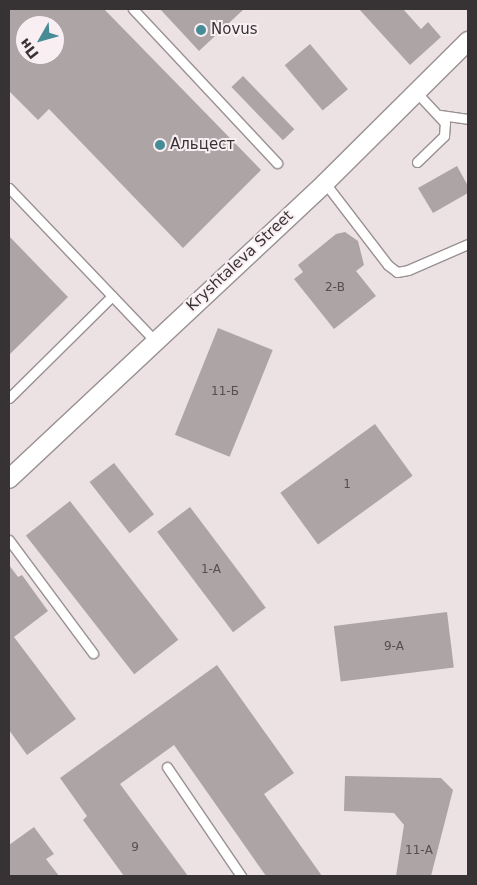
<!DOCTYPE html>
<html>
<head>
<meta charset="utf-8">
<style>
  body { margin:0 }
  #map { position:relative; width:477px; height:885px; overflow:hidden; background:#ece2e4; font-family:"DejaVu Sans",sans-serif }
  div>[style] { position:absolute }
  .building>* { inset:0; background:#ada4a6; transform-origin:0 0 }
  .roads { filter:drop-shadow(1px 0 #9a9193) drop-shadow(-1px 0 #9a9193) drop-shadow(0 1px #9a9193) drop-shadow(0 -1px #9a9193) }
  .service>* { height:9px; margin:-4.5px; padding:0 4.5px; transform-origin:4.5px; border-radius:4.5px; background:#fff }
  .minor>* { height:18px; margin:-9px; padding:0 9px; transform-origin:9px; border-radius:9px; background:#fff }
  .dots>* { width:14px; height:14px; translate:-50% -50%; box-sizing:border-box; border:2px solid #f9eff2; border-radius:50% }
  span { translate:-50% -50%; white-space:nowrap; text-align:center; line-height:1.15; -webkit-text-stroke:4px #f9eff2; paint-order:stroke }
  .number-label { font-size:12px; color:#544f50 }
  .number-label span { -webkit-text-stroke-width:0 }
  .poi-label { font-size:15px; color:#373334 }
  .left { translate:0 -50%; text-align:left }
  .street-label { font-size:15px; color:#373334 }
  .frame { position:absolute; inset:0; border:10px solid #373334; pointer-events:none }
  .north { position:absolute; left:15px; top:15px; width:50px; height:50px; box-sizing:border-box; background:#f9eff2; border:1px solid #aba4a6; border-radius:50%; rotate:232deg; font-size:14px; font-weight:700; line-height:20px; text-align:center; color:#373334 }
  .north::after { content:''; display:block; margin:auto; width:18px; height:22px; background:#468c97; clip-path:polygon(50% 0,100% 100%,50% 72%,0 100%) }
</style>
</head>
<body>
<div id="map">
  <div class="building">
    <div style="clip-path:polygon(evenodd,9px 9px,104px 9px,261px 170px,183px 248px,49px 109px,38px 120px,9px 91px,9px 9px,25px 25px,55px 25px,55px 55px,25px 55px,25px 25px)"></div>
    <div style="clip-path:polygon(160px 9px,244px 9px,199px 51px)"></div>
    <div style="clip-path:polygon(359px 9px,403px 9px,421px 29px,428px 22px,441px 37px,410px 65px)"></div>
    <div style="left:310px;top:44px;width:59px;height:33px;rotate:50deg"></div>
    <div style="left:243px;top:76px;width:74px;height:16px;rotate:46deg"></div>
    <div style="clip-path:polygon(457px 166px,468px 186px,468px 193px,433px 213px,418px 188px)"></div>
    <div style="clip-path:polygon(345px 232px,358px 241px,364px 265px,356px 271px,376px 296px,334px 329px,294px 279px,303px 272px,298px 265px,336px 234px)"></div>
    <div style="clip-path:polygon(9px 236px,68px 297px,9px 355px)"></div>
    <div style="left:218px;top:328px;width:59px;height:115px;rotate:22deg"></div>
    <div style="left:375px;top:424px;width:64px;height:117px;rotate:54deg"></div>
    <div style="left:114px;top:463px;width:65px;height:31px;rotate:52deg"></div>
    <div style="left:70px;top:501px;width:176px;height:56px;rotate:52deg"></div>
    <div style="left:190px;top:507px;width:126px;height:41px;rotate:53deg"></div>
    <div style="clip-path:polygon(9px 565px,18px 577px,22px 575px,48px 611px,14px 637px,76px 719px,27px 755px,9px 730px)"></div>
    <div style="left:447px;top:612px;width:56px;height:114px;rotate:83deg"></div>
    <div style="clip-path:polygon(217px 665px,294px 773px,264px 794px,322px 876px,266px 876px,174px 745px,120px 784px,188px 876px,124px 876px,83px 820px,87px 816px,60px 778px)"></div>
    <div style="clip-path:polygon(345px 776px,441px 778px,453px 790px,431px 876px,396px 876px,404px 825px,394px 813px,344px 811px)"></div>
    <div style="clip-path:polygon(34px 827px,54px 854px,46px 859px,59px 876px,9px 876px,9px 845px)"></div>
  </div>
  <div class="roads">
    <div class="service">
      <div style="left:133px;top:9px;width:211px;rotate:46.9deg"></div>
      <div style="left:440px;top:115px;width:28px;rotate:8deg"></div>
      <div style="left:417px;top:162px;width:37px;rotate:-44deg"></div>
      <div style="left:444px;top:136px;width:13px;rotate:-86deg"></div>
      <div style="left:445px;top:123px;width:41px;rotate:-133deg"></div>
      <div style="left:325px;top:183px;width:103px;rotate:52.5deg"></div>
      <div style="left:388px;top:265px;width:11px;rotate:38deg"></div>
      <div style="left:397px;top:272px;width:11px;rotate:-10deg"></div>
      <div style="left:408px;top:270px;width:65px;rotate:-23.4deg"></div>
      <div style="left:9px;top:188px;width:211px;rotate:46.3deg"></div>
      <div style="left:9px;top:398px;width:145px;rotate:-44.7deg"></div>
      <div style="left:9px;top:540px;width:141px;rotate:53.4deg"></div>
      <div style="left:167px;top:767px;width:132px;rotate:55.8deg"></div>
    </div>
    <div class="minor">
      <div style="left:9px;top:479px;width:433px;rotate:-43.1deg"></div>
      <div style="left:325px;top:183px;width:202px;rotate:-44.8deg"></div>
    </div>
  </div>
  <div class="dots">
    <div style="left:201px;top:30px;background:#468c97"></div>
    <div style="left:160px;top:145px;background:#468c97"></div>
  </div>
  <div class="number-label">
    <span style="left:335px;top:288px">2-В</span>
    <span style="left:225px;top:392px">11-Б</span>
    <span style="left:347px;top:485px">1</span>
    <span style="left:211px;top:570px">1-А</span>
    <span style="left:394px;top:647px">9-А</span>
    <span style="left:135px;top:848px">9</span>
    <span style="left:419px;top:851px">11-А</span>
  </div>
  <div class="poi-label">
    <span class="left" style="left:211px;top:30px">Novus</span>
    <span class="left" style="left:170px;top:145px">Альцест</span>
  </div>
  <div class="street-label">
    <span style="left:240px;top:261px;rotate:-43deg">Kryshtaleva Street</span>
  </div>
  <div class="frame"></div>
  <div class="north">Пн</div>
</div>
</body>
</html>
